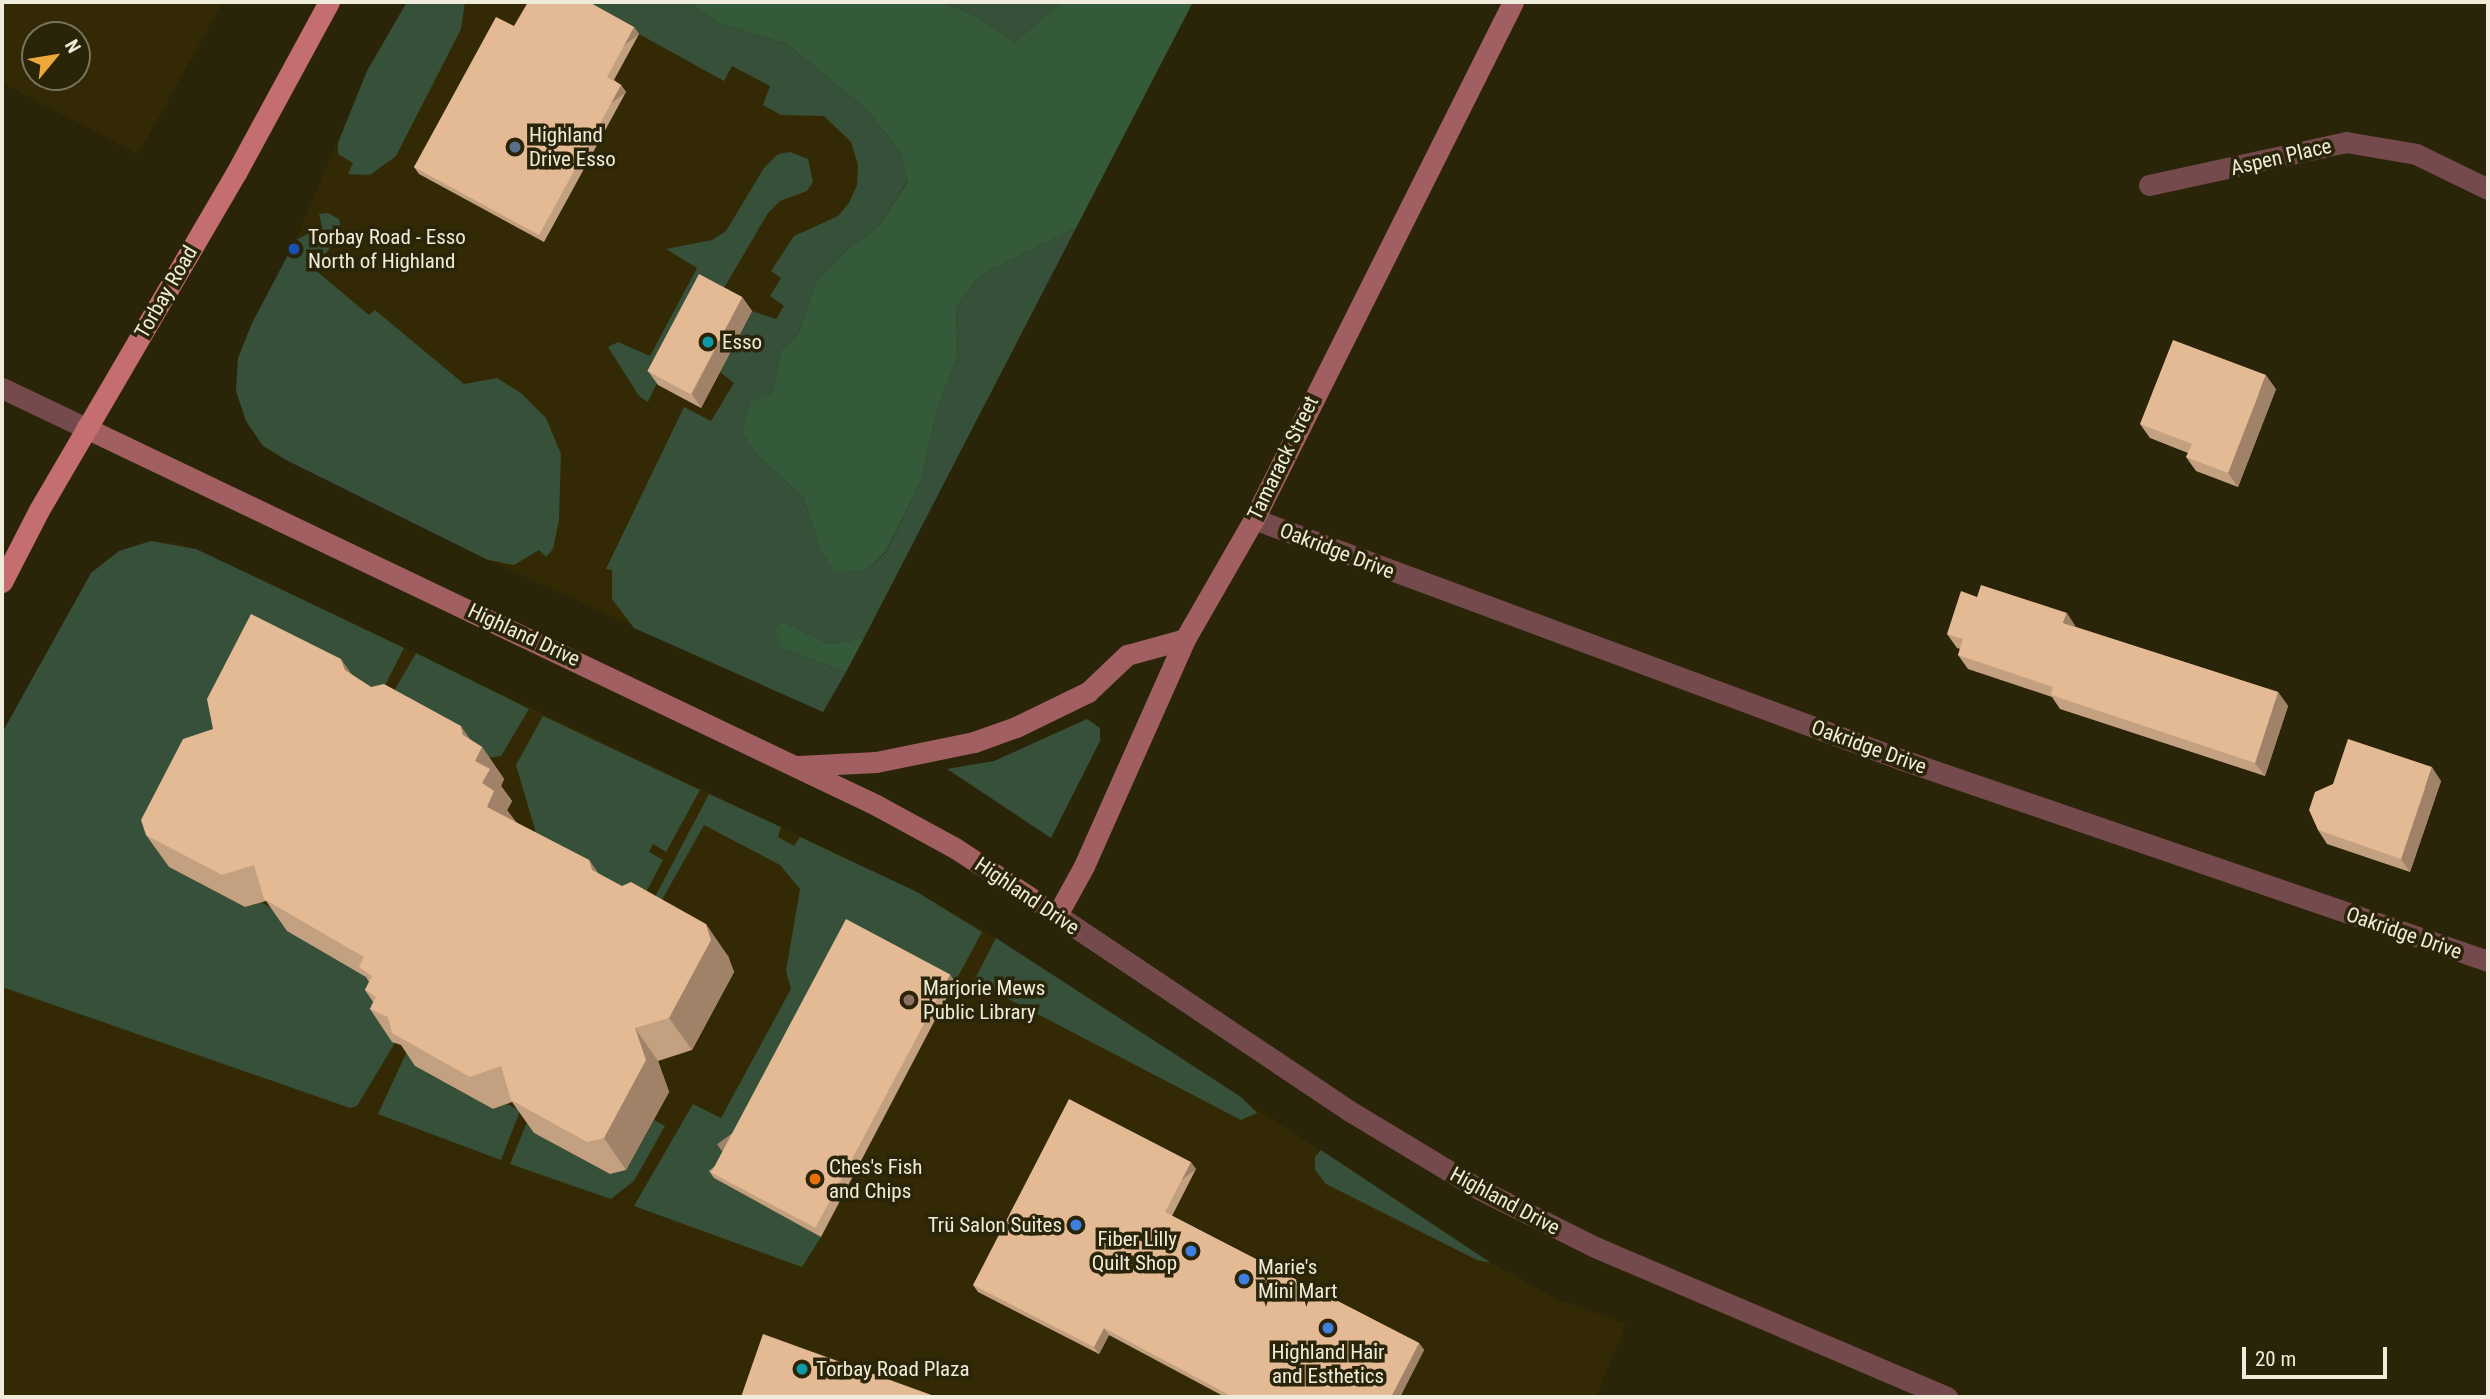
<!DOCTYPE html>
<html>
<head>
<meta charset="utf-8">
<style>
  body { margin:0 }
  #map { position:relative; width:2490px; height:1399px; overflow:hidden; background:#2a2408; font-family:"Roboto Condensed",sans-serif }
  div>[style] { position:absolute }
  .built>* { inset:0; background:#332a05 }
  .green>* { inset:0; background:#36503a }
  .forest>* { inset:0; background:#345a3a }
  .street>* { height:21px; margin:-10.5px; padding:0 10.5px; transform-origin:10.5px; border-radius:10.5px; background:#754a4c }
  .secondary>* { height:21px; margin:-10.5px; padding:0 10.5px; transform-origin:10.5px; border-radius:10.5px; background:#a25f62 }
  .primary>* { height:21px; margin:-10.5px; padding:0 10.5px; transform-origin:10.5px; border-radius:10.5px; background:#c46e72 }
  .wall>* { inset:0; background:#c3a07f }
  .shaded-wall>* { inset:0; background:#9f8268; transform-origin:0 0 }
  .building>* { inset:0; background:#e3ba94; transform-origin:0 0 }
  .dots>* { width:19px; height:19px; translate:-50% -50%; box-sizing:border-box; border:4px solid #2a2408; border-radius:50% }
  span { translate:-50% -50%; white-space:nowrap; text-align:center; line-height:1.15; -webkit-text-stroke:7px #2a2408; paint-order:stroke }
  .poi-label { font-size:21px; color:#f0ecdc }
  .left { translate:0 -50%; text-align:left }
  .right { translate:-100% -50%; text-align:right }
  .street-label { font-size:21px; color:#f0ecdc }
  .frame { position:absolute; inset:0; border:4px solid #f0ecdc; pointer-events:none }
  .north { position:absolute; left:21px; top:21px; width:70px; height:70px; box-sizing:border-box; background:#2a2408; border:2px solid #79745d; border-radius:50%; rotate:60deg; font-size:19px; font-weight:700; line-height:28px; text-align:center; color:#f0ecdc }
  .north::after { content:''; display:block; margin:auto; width:24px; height:32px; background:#eca93a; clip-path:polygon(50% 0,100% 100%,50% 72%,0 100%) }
  .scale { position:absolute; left:2242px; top:1347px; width:145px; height:32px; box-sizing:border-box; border:4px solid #f0ecdc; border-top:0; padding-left:9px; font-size:21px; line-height:24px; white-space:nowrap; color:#f0ecdc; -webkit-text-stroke:5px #2a2408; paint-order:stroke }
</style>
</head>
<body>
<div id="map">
  <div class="built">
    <div style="clip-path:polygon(evenodd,2px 2px,223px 2px,138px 154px,2px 83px,2px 2px,35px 35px,77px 35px,77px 77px,35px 77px,35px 35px)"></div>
    <div style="clip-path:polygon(407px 2px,1193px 2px,823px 712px,488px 560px,288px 461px,263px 446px,246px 421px,236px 391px,238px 358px,296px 240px,367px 71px)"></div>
    <div style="clip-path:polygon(151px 541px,174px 542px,225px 562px,917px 892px,996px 938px,1491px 1263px,1557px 1299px,1626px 1324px,1596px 1397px,2px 1397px,2px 733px,91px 573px,119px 551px)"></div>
  </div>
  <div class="green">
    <div style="clip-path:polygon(407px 2px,465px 2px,461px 29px,396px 156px,370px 175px,348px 174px,353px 163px,338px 154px,338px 143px,367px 71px)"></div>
    <div style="clip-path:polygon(581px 2px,688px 2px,717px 23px,787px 44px,866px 109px,900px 151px,908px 180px,879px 226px,849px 248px,816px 282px,798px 334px,781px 350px,772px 393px,751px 404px,755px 453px,803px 497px,819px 546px,867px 570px,886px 552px,921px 482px,937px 409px,958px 356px,956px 308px,979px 276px,1076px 228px,864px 638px,829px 644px,782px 621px,783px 649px,846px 672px,823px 712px,634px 628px,612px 599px,612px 570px,606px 569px,684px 407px,711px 421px,734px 383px,720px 372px,752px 311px,776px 319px,784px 306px,770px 296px,781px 278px,771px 271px,794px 236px,838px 216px,849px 203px,857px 185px,858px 165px,851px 142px,824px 116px,781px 115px,763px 105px,770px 86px,732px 66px,724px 81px)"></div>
    <div style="clip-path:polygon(941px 2px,1061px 2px,1015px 42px,966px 11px)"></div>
    <div style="clip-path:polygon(790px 152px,808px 159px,813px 182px,807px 191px,780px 201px,768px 213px,724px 288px,712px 281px,703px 284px,648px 402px,639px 396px,608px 347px,618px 342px,650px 356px,697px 268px,666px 249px,712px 240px,726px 231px,764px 168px,778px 154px)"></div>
    <div style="clip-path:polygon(328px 213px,339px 219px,342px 232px,314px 269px,369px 315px,375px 310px,464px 384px,497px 378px,521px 393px,546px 418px,561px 454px,559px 520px,553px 549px,546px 557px,539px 550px,514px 565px,488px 560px,288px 461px,263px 446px,246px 421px,236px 391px,238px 358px,252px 323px,289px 253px,297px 256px,302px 244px,296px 240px,322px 226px,319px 214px)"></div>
    <div style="clip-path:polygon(151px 541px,196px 549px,404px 648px,374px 707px,164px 853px,169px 867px,245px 907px,261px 902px,375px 970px,395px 1043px,357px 1106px,350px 1108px,2px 987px,2px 733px,91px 573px,119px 551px)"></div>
    <div style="clip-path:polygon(416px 653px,529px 709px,501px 756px,484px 758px,382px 712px)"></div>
    <div style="clip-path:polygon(543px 716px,700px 790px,666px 852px,653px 844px,649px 852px,663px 860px,635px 913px,543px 857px,516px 765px)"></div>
    <div style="clip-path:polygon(1087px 719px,1100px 728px,1100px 741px,1051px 838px,947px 769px,994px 761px)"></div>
    <div style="clip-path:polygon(709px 794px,781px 827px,778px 837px,794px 846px,800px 837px,917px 892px,982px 932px,955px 982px,851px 926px,714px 1178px,821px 1237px,802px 1267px,634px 1206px,693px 1104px,721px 1118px,791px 989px,786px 971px,800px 889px,780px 865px,704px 825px,654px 914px,644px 918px)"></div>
    <div style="clip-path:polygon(996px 938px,1241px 1097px,1257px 1113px,1241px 1120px,974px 981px)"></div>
    <div style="clip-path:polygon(408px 1049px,415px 1066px,493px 1109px,507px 1104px,520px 1111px,501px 1160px,378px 1114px)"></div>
    <div style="clip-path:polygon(529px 1117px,534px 1133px,610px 1174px,626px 1170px,654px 1120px,665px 1126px,634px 1181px,611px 1199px,510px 1164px)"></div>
    <div style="clip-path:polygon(1321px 1150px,1491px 1263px,1477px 1260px,1326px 1184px,1315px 1170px,1315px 1157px)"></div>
  </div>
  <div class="forest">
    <div style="clip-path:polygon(688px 2px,941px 2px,966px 11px,1015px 42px,1061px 2px,1193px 2px,1076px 228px,979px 276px,956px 308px,958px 356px,937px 409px,921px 482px,886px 551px,867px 570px,835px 572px,819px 546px,803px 497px,755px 453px,743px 432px,751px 403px,772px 393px,781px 350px,798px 334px,816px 282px,849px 248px,879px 226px,908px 181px,900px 151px,866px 109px,787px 44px,717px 23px)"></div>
    <div style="clip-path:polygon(782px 621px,829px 644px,864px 638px,846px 672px,783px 649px,774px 630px)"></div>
  </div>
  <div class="street">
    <div style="left:2149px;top:185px;width:202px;rotate:-12.3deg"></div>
    <div style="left:2346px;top:142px;width:71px;rotate:9.7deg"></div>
    <div style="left:2416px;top:154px;width:80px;rotate:25.9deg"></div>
    <div style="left:2px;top:388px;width:93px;rotate:25.5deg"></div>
    <div style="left:1254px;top:519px;width:689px;rotate:20.38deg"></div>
    <div style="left:1900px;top:759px;width:622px;rotate:18.96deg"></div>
    <div style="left:1057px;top:915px;width:350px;rotate:33.8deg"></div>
    <div style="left:1348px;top:1110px;width:153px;rotate:31.1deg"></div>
    <div style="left:1479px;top:1189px;width:130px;rotate:26.6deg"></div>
    <div style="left:1595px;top:1247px;width:383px;rotate:23.1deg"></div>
  </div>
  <div class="secondary">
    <div style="left:86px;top:428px;width:875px;rotate:25.51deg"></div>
    <div style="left:876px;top:805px;width:90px;rotate:28.6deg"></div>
    <div style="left:955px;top:848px;width:122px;rotate:33.3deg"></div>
    <div style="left:1057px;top:915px;width:56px;rotate:-61.1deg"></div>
    <div style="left:1084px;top:866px;width:248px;rotate:-66deg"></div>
    <div style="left:1185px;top:639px;width:138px;rotate:-60.1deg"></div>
    <div style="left:1254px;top:519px;width:578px;rotate:-63.39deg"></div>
    <div style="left:798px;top:766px;width:78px;rotate:-2.9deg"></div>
    <div style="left:876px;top:762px;width:100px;rotate:-11.5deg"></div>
    <div style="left:974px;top:742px;width:45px;rotate:-19.7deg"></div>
    <div style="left:1016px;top:727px;width:80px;rotate:-25.9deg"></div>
    <div style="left:1088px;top:692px;width:54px;rotate:-43.5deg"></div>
    <div style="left:1127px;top:655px;width:60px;rotate:-15.4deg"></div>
  </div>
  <div class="primary">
    <div style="left:2px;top:582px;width:81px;rotate:-62.8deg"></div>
    <div style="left:39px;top:510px;width:390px;rotate:-59.7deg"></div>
    <div style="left:236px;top:173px;width:195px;rotate:-61.5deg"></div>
  </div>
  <div class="wall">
    <div style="clip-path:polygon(514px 26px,634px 27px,639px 34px,614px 80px,621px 85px,626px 92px,544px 242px,419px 174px,414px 167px)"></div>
    <div style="clip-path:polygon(742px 297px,752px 311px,701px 408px,658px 385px,648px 371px)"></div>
    <div style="clip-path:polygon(2276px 389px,2238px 487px,2196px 471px,2186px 457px,2188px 453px,2150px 438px,2140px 424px)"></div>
    <div style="clip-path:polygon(1977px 597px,2076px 627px,2278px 692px,2288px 706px,2265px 776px,2060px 709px,2052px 697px,1968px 669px,1958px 655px,1960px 649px,1957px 648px,1947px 634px)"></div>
    <div style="clip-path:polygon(352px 675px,371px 687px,471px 740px,482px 747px,504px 779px,501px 786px,512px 801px,507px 810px,515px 822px,589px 860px,598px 873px,728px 956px,734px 972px,692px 1050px,658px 1061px,669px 1092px,626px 1170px,610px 1174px,534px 1133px,512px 1102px,493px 1109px,415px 1066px,401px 1045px,392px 1042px,370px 1009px,373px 1002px,365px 990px,369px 982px,366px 977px,287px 931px,266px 901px,245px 907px,169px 867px,146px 835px,213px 729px)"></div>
    <div style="clip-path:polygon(2441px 781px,2410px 872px,2327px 844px,2318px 830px)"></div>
    <div style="clip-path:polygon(950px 975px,955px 982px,821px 1237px,714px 1178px,709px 1171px)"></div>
    <div style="clip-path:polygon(1196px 1169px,1172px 1216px,1419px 1343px,1424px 1350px,1400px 1397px,1225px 1397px,1109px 1335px,1099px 1354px,978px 1292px,973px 1285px)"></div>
  </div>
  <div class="shaded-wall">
    <div style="left:634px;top:27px;width:9px;height:57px;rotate:54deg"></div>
    <div style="left:621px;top:85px;width:9px;height:171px;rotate:54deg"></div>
    <div style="clip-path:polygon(742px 297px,752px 311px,701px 408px,692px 394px)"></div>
    <div style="clip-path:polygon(2266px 375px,2276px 389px,2238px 487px,2228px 473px)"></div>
    <div style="clip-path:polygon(2067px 613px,2076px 627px,2063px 623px)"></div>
    <div style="clip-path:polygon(341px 659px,364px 692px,345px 670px)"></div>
    <div style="clip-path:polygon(2278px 692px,2288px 706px,2265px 776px,2255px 763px)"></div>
    <div style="clip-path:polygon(461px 726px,479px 752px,482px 747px,504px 779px,501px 786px,512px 801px,507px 810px,517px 823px,487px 807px,475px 761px,463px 735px)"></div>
    <div style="clip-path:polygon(2432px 767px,2441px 781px,2410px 872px,2401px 859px)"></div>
    <div style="clip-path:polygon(589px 860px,612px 893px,592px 870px)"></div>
    <div style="clip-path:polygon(706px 924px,728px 956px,734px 972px,692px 1050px,669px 1018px)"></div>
    <div style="left:950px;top:975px;width:9px;height:288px;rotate:54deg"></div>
    <div style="clip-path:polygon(635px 1028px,658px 1061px,669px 1092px,626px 1170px,604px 1138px)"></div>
    <div style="left:1191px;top:1162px;width:9px;height:56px;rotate:54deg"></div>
    <div style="clip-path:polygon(1104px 1328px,1109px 1335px,1099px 1354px,1094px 1347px)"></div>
    <div style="clip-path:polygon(1419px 1343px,1424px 1350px,1400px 1397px,1391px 1397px)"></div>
  </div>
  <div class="building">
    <div style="clip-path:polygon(528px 2px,589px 2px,634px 27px,607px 77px,621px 85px,539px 235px,414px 167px,496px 17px,514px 26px)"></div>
    <div style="left:699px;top:274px;width:49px;height:110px;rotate:28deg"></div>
    <div style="clip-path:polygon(2173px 340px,2266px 375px,2228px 473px,2186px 457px,2192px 444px,2140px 424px)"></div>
    <div style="clip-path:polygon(1981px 585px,2067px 613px,2063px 623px,2278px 692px,2255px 763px,2051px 695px,2053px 687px,1958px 655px,1963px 639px,1947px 634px,1961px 591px,1977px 597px)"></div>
    <div style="clip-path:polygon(251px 614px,341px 659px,345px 670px,371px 687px,384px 684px,461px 726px,463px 735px,482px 747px,475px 761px,490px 769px,482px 783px,494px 791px,487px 807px,589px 860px,592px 870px,622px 886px,631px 882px,706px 924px,711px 940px,669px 1018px,635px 1028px,646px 1060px,604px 1138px,587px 1142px,511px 1100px,501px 1066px,470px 1077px,392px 1033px,388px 1017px,370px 1009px,376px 997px,365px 990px,372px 976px,359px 967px,364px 957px,264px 899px,254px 865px,222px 875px,146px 835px,141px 820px,183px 739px,213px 729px,207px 699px)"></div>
    <div style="clip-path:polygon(2348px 739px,2432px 767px,2401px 859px,2318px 830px,2309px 810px,2315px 792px,2333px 784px)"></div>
    <div style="left:846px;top:919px;width:118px;height:287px;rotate:28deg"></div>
    <div style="clip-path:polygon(1069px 1099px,1191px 1162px,1165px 1212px,1419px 1343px,1391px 1397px,1233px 1397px,1104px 1328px,1094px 1347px,973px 1285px)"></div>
    <div style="clip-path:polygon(763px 1334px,937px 1397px,741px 1397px)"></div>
  </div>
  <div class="dots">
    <div style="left:515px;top:147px;background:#5c6f8a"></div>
    <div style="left:294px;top:249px;background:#1a4fb4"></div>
    <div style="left:708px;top:342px;background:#0f9aa8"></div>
    <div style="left:909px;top:1000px;background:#8d6e63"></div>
    <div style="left:815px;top:1179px;background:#e8710a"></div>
    <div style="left:1076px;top:1225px;background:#3f7fe0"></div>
    <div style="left:1191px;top:1251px;background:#3f7fe0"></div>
    <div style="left:1244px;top:1279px;background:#3f7fe0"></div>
    <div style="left:1328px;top:1328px;background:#3f7fe0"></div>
    <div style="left:802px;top:1369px;background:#0f9aa8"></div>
  </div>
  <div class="poi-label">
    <span class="left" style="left:529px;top:147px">Highland<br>Drive Esso</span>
    <span class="left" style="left:308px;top:249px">Torbay Road - Esso<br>North of Highland</span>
    <span class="left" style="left:722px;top:342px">Esso</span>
    <span class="left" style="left:923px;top:1000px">Marjorie Mews<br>Public Library</span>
    <span class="left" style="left:829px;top:1179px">Ches's Fish<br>and Chips</span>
    <span class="right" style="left:1062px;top:1225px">Trü Salon Suites</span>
    <span class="right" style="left:1177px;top:1251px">Fiber Lilly<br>Quilt Shop</span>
    <span class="left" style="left:1258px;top:1279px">Marie's<br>Mini Mart</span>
    <span style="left:1328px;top:1364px">Highland Hair<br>and Esthetics</span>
    <span class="left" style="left:816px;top:1369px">Torbay Road Plaza</span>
  </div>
  <div class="street-label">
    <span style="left:2281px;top:157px;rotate:-13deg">Aspen Place</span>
    <span style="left:166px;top:292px;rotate:-60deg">Torbay Road</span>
    <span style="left:1283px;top:458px;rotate:-64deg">Tamarack Street</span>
    <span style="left:1337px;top:551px;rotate:21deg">Oakridge Drive</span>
    <span style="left:524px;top:635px;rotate:25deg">Highland Drive</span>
    <span style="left:1869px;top:747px;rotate:20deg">Oakridge Drive</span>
    <span style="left:1027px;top:896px;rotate:34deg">Highland Drive</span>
    <span style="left:2404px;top:933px;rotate:19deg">Oakridge Drive</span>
    <span style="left:1505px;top:1201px;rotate:28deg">Highland Drive</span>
  </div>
  <div class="frame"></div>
  <div class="north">N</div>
  <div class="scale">20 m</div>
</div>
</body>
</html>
